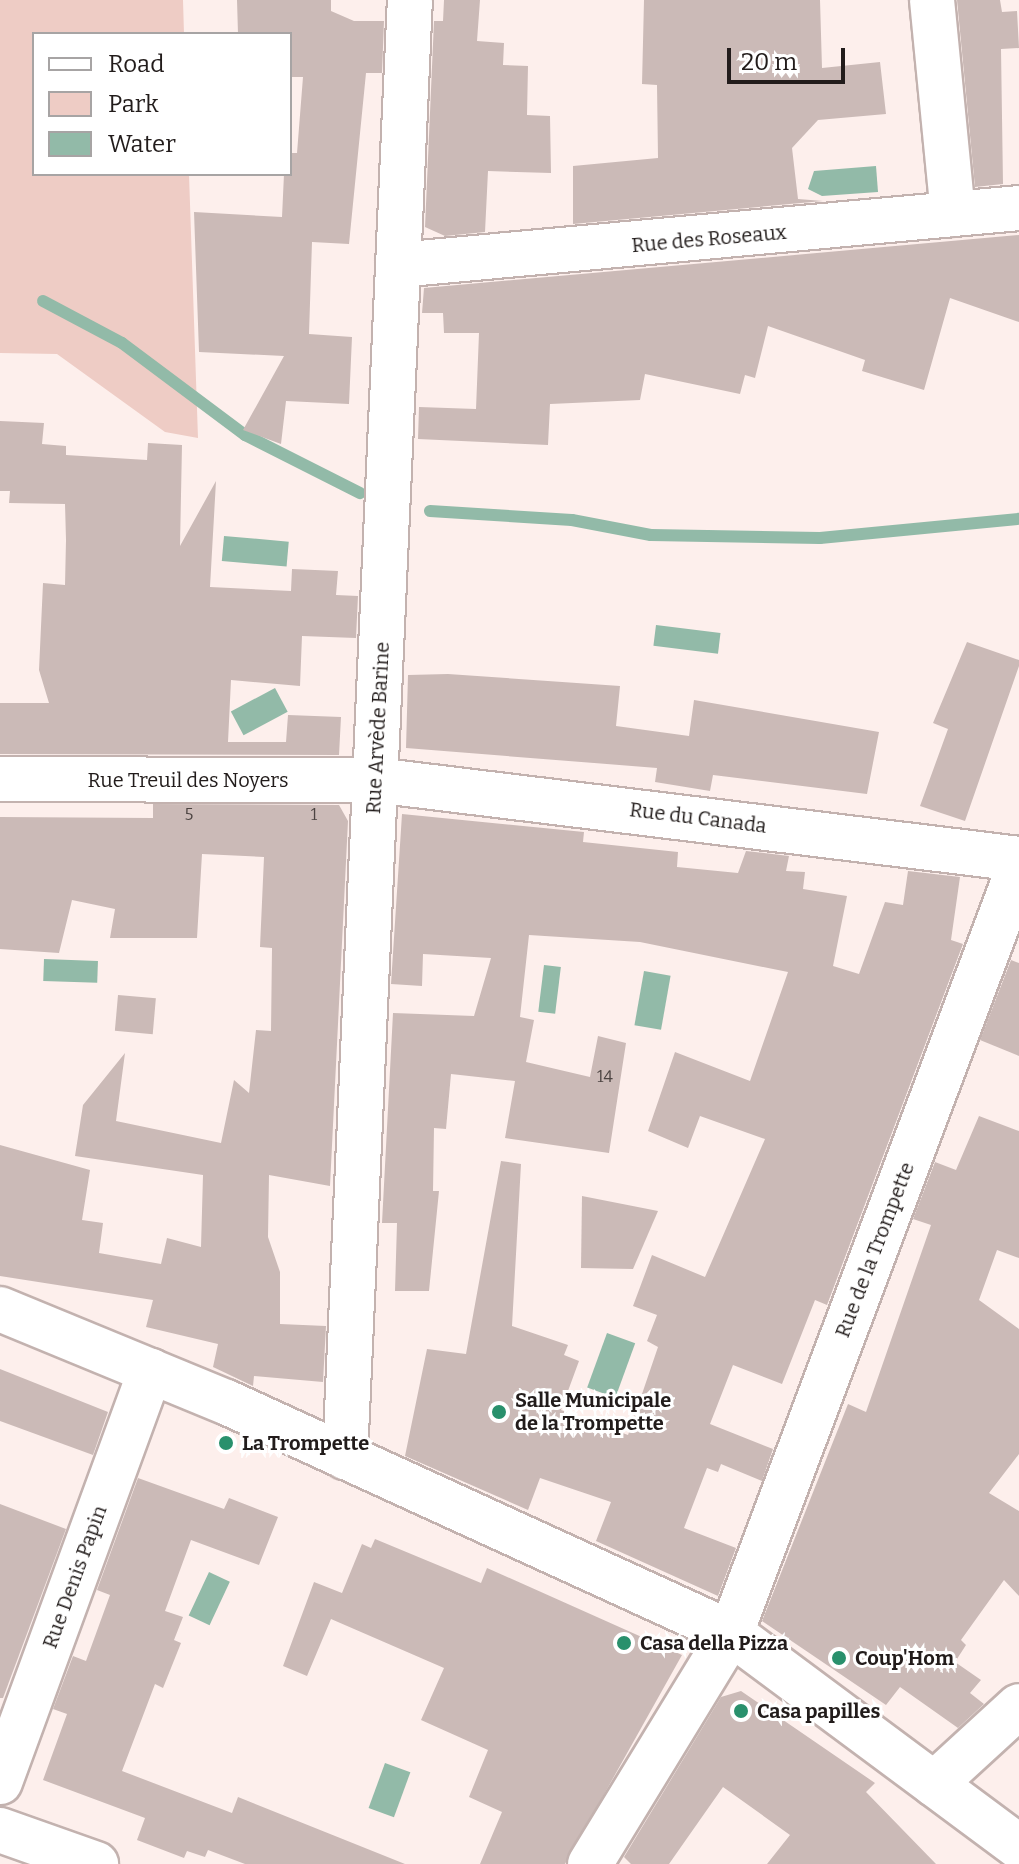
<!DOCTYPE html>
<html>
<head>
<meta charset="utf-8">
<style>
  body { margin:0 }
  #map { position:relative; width:1019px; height:1864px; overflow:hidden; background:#fdefec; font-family:Bitter,serif }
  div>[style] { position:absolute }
  .green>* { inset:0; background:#eeccc5 }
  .water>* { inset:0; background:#92baa8; transform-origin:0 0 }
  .stream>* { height:12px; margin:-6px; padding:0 6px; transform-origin:6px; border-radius:6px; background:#92baa8 }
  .building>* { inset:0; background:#cbbab7; transform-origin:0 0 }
  .roads { filter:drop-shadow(2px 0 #c3b2af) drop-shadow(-2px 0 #c3b2af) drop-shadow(0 2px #c3b2af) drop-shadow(0 -2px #c3b2af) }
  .minor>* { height:44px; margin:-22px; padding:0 22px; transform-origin:22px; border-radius:22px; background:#fff }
  .dots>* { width:22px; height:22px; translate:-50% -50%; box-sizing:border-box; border:4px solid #fff; border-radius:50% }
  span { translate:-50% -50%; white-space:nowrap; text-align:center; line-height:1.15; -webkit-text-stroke:6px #fff; paint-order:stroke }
  .number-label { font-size:16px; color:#4c4442 }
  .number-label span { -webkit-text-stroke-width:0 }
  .street-label { font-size:20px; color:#221c1b }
  .poi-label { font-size:20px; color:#221c1b; font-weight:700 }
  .left { translate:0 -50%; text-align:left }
  .legend { position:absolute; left:32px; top:32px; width:260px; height:144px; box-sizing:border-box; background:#fff; border:2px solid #a7a4a4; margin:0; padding:10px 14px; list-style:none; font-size:24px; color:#221c1b }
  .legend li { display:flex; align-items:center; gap:16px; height:40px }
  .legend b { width:40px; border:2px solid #a7a4a4 }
  .scale { position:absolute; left:727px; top:48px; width:118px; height:36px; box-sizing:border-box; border:4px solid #221c1b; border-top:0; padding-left:10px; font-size:24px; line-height:28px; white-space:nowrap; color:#221c1b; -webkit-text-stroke:6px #fff; paint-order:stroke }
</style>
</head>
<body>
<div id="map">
  <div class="green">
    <div style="clip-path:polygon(0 0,183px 0,184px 34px,34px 34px,34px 174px,189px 174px,198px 438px,165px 432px,57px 354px,0 353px)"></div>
  </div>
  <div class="water">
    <div style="clip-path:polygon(876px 166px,878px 192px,822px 196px,808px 189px,814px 171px)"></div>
    <div style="left:224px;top:536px;width:65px;height:25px;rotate:5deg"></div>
    <div style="left:656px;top:625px;width:65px;height:21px;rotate:7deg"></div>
    <div style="left:275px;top:688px;width:27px;height:50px;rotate:62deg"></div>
    <div style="left:44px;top:959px;width:54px;height:22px;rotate:2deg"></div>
    <div style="left:544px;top:965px;width:17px;height:47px;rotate:7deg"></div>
    <div style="left:644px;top:971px;width:27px;height:55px;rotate:10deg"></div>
    <div style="left:607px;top:1333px;width:30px;height:58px;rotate:20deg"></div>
    <div style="left:209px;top:1572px;width:23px;height:48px;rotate:25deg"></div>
    <div style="left:385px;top:1763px;width:27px;height:48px;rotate:20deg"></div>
  </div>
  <div class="stream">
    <div style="left:43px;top:301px;width:89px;rotate:28deg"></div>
    <div style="left:122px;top:343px;width:154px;rotate:36.8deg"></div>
    <div style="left:245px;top:435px;width:129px;rotate:26.8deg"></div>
    <div style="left:430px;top:511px;width:142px;rotate:3.6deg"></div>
    <div style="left:572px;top:520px;width:80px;rotate:10.8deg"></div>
    <div style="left:651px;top:535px;width:169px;rotate:1deg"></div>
    <div style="left:820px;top:538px;width:200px;rotate:-5.5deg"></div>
  </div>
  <div class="building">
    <div style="clip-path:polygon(237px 0,331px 0,331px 11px,354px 21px,384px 21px,382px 73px,366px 73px,349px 244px,312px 242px,309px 334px,352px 337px,349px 404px,286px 401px,281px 444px,243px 430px,284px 356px,199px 352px,194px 212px,282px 217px,284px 174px,290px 174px,290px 153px,297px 153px,303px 77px,290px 77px,290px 34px,238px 34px)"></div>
    <div style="clip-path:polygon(444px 0,480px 0,477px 41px,504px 43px,503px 65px,528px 66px,527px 115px,550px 116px,551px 173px,488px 171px,485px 232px,445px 236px,425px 227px,434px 21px,443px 21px)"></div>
    <div style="clip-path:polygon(644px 0,820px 0,822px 68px,880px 62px,886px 114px,818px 120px,792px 148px,798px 199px,823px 201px,573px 224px,573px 166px,658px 158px,657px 85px,642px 84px)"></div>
    <div style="clip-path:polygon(957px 0,1000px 0,1002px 12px,1017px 11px,1019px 48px,1001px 49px,1003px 184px,975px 187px)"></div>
    <div style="clip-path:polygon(1019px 235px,1019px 322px,950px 298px,924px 390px,862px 371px,865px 360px,768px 326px,755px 378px,745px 375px,740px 394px,645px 374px,640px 400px,550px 404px,548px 445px,418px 439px,419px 407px,476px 409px,479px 333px,444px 333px,443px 313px,422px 313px,424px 288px)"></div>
    <div style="clip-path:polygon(0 421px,44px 423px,42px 444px,66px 446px,66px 455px,147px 460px,148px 443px,182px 445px,180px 546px,216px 481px,210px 587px,291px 591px,292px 569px,338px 571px,336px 595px,358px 596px,356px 638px,302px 636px,300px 686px,231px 680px,228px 742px,286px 742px,288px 715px,341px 717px,339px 755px,0 754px,0 703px,49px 703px,39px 670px,43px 583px,65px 585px,66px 540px,65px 504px,9px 503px,10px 491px,0 491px)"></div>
    <div style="clip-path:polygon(967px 642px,1019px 660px,1019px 666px,965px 821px,920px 806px,948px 729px,933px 723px)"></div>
    <div style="clip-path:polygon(448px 674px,620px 686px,616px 726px,689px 736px,694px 700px,879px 732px,867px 794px,713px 775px,710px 791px,655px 782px,657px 768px,406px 748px,408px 675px)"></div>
    <div style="clip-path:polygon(153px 804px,339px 805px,348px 821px,330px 1186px,269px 1175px,268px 1237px,280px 1272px,280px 1324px,326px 1326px,323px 1382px,254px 1376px,253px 1386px,213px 1367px,218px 1344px,146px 1327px,153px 1300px,0 1276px,0 1145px,90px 1170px,82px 1220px,103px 1223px,99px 1253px,161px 1264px,167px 1238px,201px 1247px,203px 1175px,75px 1156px,83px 1105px,125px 1053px,116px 1121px,221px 1143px,234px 1080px,249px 1093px,256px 1030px,271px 1031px,272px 948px,260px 947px,264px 857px,202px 854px,197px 938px,110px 938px,115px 909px,72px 900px,59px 953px,0 949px,0 817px,153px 818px)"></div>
    <div style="clip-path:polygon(402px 814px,584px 832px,583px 842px,678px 852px,677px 867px,738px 873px,746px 851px,789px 856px,786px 871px,805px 872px,803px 889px,847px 896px,833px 966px,859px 974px,885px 902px,903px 905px,908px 871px,960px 877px,951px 940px,963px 944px,827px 1305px,815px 1300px,782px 1384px,733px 1365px,710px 1424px,773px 1449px,762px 1481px,721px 1464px,718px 1472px,707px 1468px,684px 1528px,736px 1548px,718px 1596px,596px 1541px,611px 1502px,540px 1478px,528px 1510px,405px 1456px,427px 1349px,466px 1354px,501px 1161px,521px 1164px,512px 1326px,568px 1345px,564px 1355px,579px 1361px,561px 1410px,628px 1435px,658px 1347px,647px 1341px,657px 1315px,633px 1306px,652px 1255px,705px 1277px,765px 1139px,700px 1116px,688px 1148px,648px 1131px,675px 1052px,750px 1081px,788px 972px,640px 942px,529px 935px,520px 1017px,534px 1020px,526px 1062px,590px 1077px,598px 1036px,626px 1043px,609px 1153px,505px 1138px,515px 1081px,451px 1074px,446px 1129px,434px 1128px,433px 1191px,439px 1191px,429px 1291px,395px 1291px,397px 1223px,382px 1223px,393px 1013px,474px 1016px,491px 958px,423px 954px,422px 986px,391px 984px)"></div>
    <div style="clip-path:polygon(1011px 960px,1019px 963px,1019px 1056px,980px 1040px)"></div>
    <div style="left:118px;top:995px;width:38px;height:36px;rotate:5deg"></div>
    <div style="clip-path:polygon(979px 1116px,1019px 1131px,1019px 1258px,997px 1250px,979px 1300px,1019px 1329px,1019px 1454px,989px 1493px,1019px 1511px,1019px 1596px,1004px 1580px,961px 1640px,966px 1645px,955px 1662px,981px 1680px,970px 1693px,984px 1704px,958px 1728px,900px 1687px,886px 1705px,762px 1621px,848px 1404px,866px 1412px,931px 1225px,913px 1219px,935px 1162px,956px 1170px)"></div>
    <div style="clip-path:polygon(582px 1196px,658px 1211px,633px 1269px,581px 1268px)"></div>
    <div style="clip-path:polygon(0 1369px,108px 1412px,93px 1455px,0 1421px)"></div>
    <div style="clip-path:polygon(138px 1478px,224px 1509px,229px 1498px,278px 1517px,259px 1565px,191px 1540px,165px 1611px,183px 1617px,174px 1640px,181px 1643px,163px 1688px,155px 1684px,122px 1771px,232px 1813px,238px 1797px,405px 1864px,245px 1864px,208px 1850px,205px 1857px,187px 1851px,184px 1858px,137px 1840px,145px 1818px,43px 1780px,67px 1714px,53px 1709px,73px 1656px,86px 1661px,110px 1595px,97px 1590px)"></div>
    <div style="clip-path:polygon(0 1504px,66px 1529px,3px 1698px,0 1698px)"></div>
    <div style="clip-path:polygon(375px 1539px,481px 1583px,487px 1568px,682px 1655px,565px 1864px,480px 1864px,502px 1812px,469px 1797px,488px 1750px,421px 1720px,444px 1668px,331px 1619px,307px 1676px,283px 1666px,314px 1582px,342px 1593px,362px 1544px,371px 1548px)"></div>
    <div style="clip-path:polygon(741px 1691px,875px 1783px,866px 1792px,936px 1864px,767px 1864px,790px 1835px,723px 1787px,669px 1864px,631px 1864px,624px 1857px,721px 1697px)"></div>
  </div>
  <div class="roads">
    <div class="minor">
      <div style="left:932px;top:0;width:215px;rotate:84.4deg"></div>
      <div style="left:398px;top:265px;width:624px;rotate:-5.24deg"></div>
      <div style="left:0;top:779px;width:375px;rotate:0.2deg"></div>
      <div style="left:375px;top:780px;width:649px;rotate:6.99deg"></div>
      <div style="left:0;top:1309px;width:244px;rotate:22.4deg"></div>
      <div style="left:226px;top:1402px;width:555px;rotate:24.58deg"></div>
      <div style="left:731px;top:1633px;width:359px;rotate:36.6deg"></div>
      <div style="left:345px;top:1457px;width:1458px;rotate:-87.45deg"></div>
      <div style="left:0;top:1782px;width:438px;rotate:-69.9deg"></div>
      <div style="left:934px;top:1784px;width:115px;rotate:-42.5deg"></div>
      <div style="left:0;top:1830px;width:102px;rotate:19.5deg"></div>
      <div style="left:590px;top:1864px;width:271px;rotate:-58.6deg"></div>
      <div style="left:731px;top:1633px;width:818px;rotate:-69.39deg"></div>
    </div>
  </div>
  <div class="dots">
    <div style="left:499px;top:1412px;background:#29906c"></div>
    <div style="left:226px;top:1443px;background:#29906c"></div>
    <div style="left:624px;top:1643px;background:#29906c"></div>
    <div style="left:839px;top:1658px;background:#29906c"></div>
    <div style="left:741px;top:1711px;background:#29906c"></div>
  </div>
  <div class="number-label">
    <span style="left:189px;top:815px">5</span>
    <span style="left:314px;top:815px">1</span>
    <span style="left:605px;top:1077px">14</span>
  </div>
  <div class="street-label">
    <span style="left:709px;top:239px;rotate:-5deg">Rue des Roseaux</span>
    <span style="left:378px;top:728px;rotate:-87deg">Rue Arvède Barine</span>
    <span style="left:188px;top:780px">Rue Treuil des Noyers</span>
    <span style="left:698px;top:818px;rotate:7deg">Rue du Canada</span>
    <span style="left:875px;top:1250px;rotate:-69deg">Rue de la Trompette</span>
    <span style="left:75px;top:1577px;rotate:-70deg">Rue Denis Papin</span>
  </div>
  <div class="poi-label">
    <span class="left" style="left:515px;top:1412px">Salle Municipale<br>de la Trompette</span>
    <span class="left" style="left:242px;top:1443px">La Trompette</span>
    <span class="left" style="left:640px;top:1643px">Casa della Pizza</span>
    <span class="left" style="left:855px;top:1658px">Coup'Hom</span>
    <span class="left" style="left:757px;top:1711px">Casa papilles</span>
  </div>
  <ul class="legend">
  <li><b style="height:10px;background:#fff"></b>Road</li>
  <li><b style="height:22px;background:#eeccc5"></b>Park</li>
  <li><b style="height:22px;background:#92baa8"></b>Water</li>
  </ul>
  <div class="scale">20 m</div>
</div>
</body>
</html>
